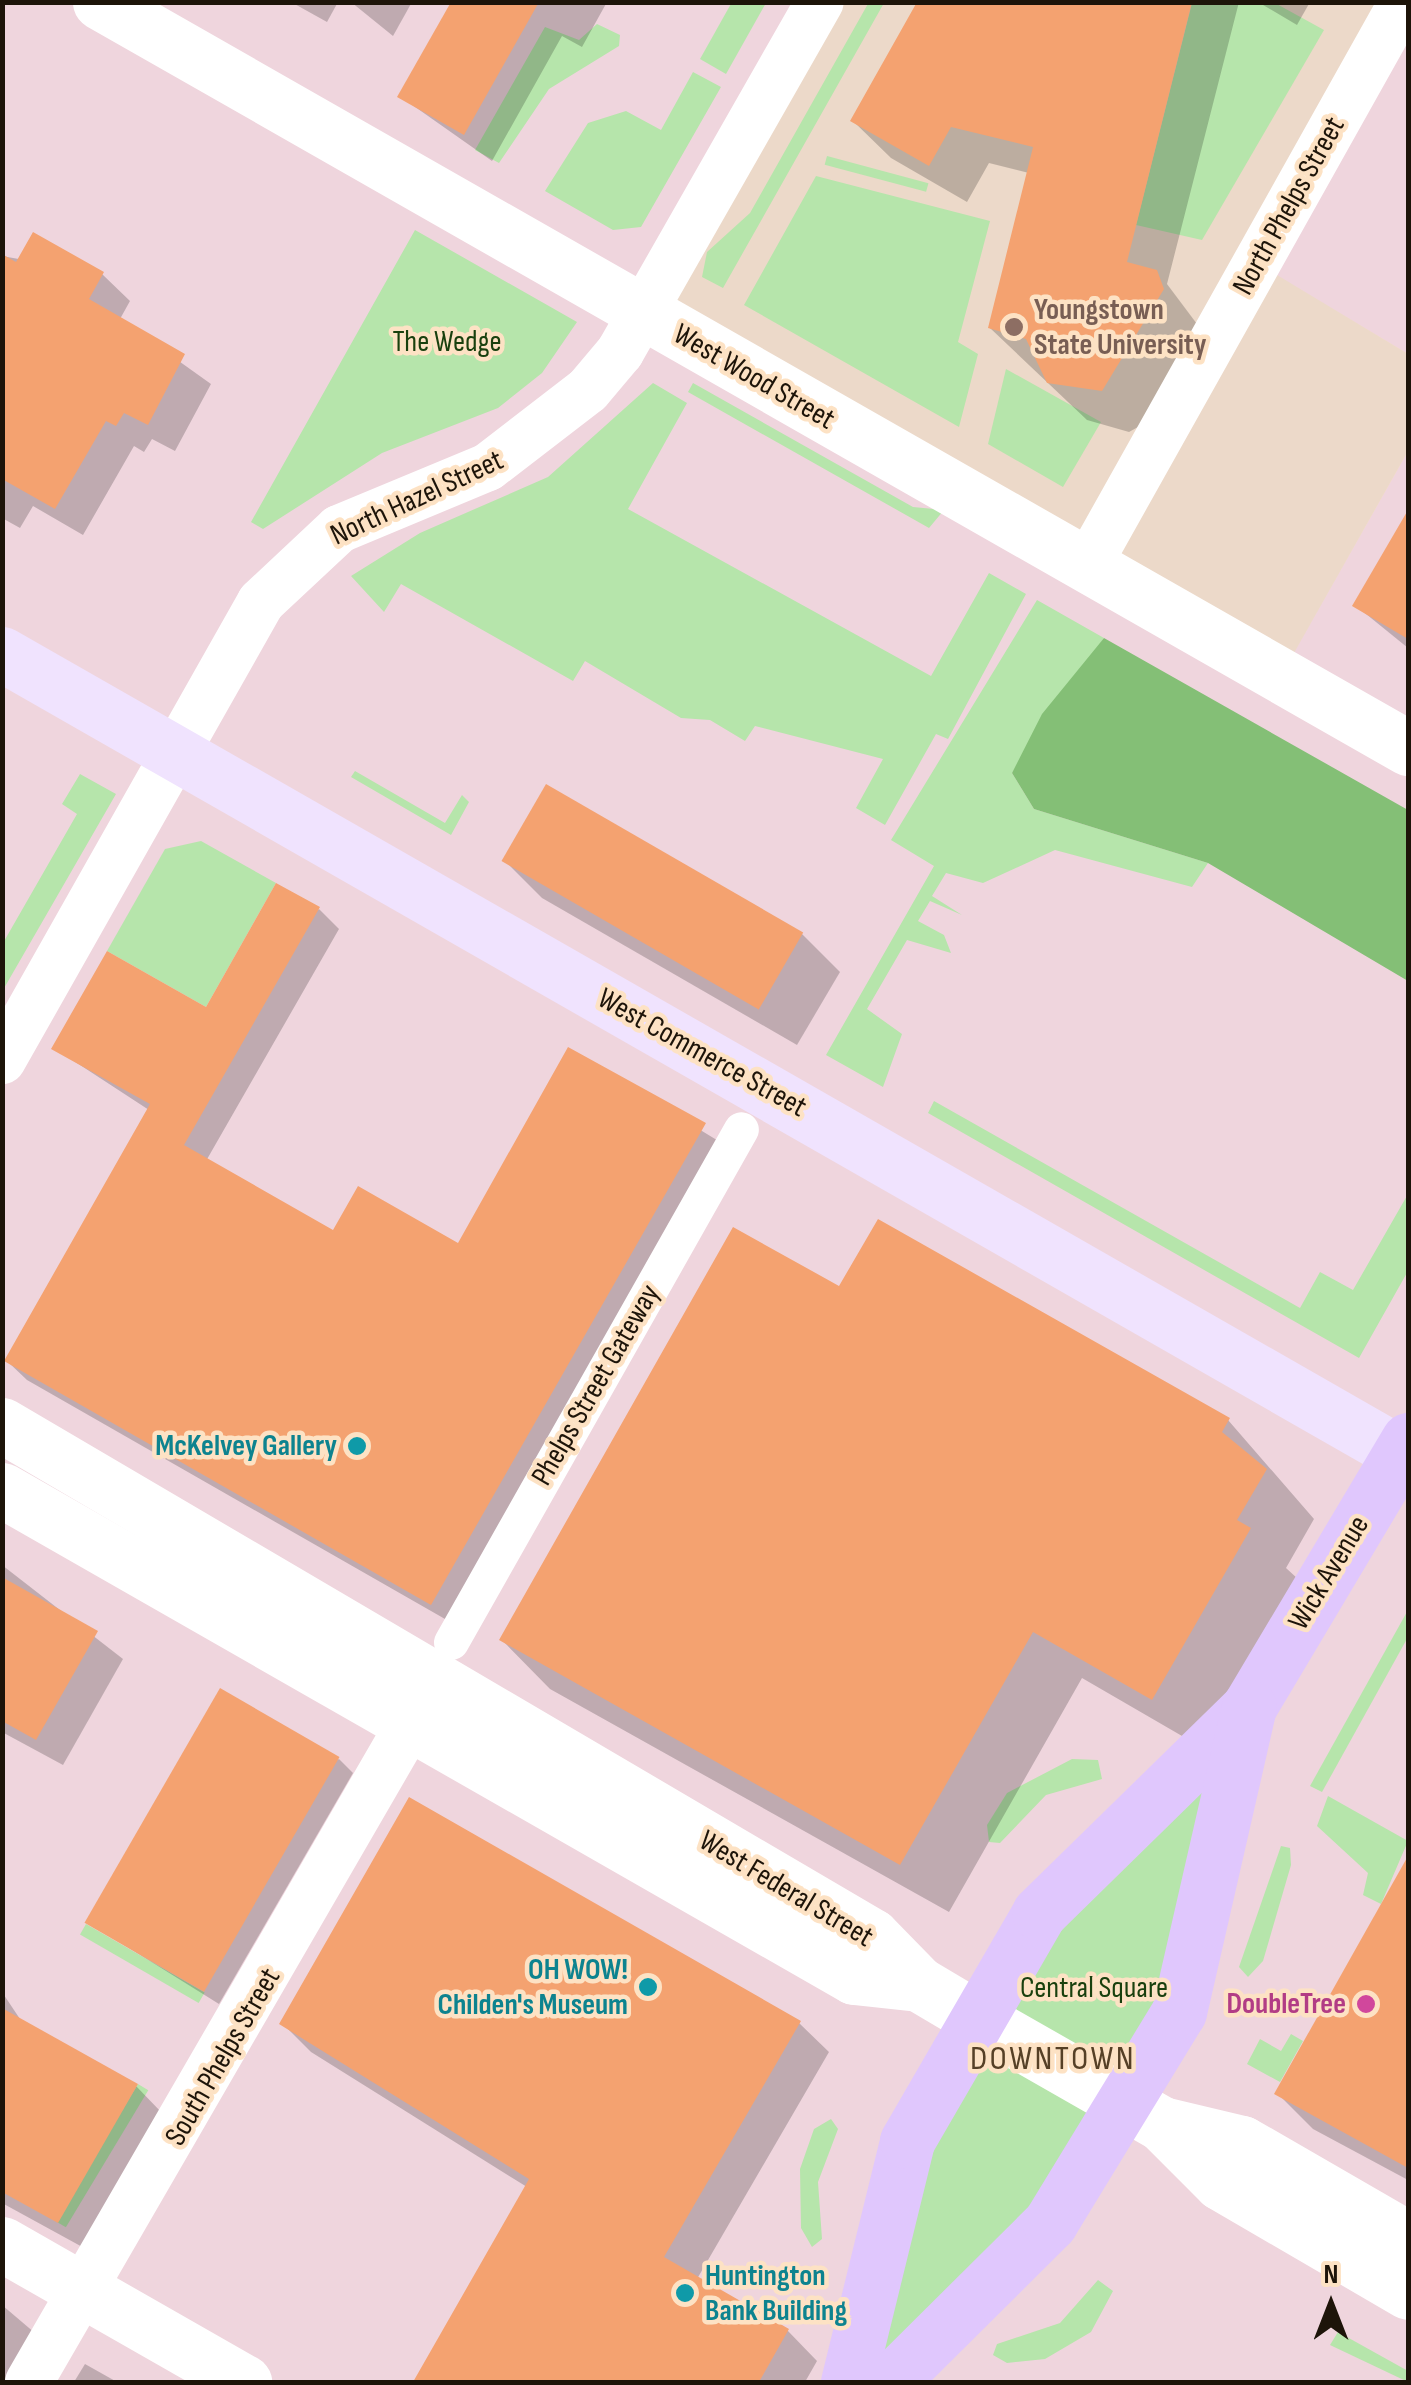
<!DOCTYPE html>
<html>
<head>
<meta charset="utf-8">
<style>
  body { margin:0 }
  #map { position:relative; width:1411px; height:2385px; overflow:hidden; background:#fde2c4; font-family:"Sofia Sans Condensed",sans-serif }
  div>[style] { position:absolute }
  .commercial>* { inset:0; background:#efd5dd }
  .education>* { inset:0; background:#ecd9c9 }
  .green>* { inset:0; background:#b6e5ab; transform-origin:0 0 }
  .forest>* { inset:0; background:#84bf76 }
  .shadow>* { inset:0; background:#0003 }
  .building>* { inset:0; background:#f4a270; transform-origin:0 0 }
  .pedestrian>* { height:35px; margin:-17.5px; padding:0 17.5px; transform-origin:17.5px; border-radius:17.5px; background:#fff }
  .minor>* { height:48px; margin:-24px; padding:0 24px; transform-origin:24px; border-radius:24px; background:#fff }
  .tertiary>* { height:55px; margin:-27.5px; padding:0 27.5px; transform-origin:27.5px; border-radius:27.5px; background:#fff }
  .secondary>* { height:55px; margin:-27.5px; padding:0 27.5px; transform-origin:27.5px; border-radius:27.5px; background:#f0e3fe }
  .primary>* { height:55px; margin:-27.5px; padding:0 27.5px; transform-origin:27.5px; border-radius:27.5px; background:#e0c7fd }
  .dots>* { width:28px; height:28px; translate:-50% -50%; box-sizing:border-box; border:5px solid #fde2c4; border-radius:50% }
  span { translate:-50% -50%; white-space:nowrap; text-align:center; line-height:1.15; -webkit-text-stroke:9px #fde2c4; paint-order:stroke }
  .street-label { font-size:30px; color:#1d1409 }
  .education-label { font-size:30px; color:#785e54; font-weight:700 }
  .left { translate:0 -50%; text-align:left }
  .park-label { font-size:30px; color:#19400e }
  .culture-label { font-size:30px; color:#0d838f; font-weight:700 }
  .right { translate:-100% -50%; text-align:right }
  .hotel-label { font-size:30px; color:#b23c85; font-weight:700 }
  .quarter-label { font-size:35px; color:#564026; letter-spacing:2.5px }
  .frame { position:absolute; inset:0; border:5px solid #1d1409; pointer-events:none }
  .north { position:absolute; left:1281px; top:2255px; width:100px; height:100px; -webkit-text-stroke:8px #fde2c4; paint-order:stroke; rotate:0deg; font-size:28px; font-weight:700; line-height:40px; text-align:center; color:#1d1409 }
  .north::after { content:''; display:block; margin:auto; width:35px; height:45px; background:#1d1409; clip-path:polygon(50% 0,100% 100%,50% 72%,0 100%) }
</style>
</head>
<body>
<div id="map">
  <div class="commercial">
    <div style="clip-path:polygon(3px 3px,817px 3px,1281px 675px,1408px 451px,1408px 2382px,3px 2382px)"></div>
    <div style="clip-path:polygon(1408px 3px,1408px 354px,1257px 264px)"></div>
  </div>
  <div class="education">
    <div style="clip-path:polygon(816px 3px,1403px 3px,1257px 263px,1408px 354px,1408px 451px,1281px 676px,642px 314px)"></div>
  </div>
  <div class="green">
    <div style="clip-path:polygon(732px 2px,766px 3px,726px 74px,700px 59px)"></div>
    <div style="clip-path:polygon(869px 2px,884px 3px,723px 288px,702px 277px,707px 252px,750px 213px)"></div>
    <div style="clip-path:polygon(1192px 3px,1275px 3px,1324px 30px,1202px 240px,1136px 225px)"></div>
    <div style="clip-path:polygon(597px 24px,620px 35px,619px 46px,549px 89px,499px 163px,475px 150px,545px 27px,579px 40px)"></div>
    <div style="clip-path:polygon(693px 72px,721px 87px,641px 227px,613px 230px,545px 191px,588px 123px,626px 111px,661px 130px)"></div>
    <div style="left:827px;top:156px;width:105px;height:9px;rotate:15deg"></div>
    <div style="clip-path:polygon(816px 176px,990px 221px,958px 342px,978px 354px,959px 427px,744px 305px)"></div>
    <div style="clip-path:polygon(415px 230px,577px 322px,542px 373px,498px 408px,382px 453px,263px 529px,251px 522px)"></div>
    <div style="clip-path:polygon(1006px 369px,1101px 422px,1063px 487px,988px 444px)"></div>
    <div style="clip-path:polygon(653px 383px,687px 403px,628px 509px,931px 676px,989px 573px,1026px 594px,948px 739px,936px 734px,885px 825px,856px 808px,883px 759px,755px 726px,745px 741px,710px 720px,681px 718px,585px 661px,573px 681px,401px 584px,384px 612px,351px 576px,420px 533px,548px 477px)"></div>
    <div style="clip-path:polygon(693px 383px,913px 507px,944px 510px,929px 528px,688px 392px)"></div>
    <div style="clip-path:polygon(1037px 600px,1104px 638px,1012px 773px,1034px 809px,1208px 863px,1192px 887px,1055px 850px,983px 883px,946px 873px,932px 896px,962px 915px,930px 901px,918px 921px,944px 935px,951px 953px,907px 940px,867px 1009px,902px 1034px,883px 1087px,826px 1055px,934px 866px,891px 840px)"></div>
    <div style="clip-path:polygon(355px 771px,445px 823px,462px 795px,469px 802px,451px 835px,351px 777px)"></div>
    <div style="clip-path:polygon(80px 774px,116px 794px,3px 990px,3px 943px,77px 814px,62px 804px)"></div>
    <div style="clip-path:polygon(201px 841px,276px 883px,206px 1007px,107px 951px,165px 849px)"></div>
    <div style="clip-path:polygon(934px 1101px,1300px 1308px,1320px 1272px,1353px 1290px,1408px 1194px,1408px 1271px,1359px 1358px,928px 1113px)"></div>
    <div style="clip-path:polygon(1408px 1610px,1408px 1637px,1322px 1792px,1310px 1786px)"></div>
    <div style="clip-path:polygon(1249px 1707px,1179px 2012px,1050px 2223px,848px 2382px,907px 2141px,1039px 1913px)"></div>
    <div style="clip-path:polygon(1072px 1759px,1098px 1760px,1102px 1779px,1046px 1795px,1000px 1843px,989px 1842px,987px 1825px,1007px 1793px)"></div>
    <div style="clip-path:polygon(1328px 1796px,1408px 1841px,1381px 1904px,1363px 1895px,1368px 1873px,1317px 1826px)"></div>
    <div style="clip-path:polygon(1281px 1846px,1290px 1848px,1291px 1865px,1263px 1961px,1248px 1977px,1239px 1967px)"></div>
    <div style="left:86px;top:1924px;width:137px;height:12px;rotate:30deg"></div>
    <div style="clip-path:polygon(1291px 2034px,1303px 2041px,1280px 2082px,1247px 2064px,1260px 2039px,1281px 2051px)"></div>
    <div style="left:138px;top:2084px;width:12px;height:160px;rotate:31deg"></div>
    <div style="clip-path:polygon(831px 2119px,838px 2129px,818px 2182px,822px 2239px,812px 2247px,801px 2228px,800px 2169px,814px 2129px)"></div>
    <div style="clip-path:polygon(1098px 2280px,1113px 2291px,1091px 2332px,1045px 2359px,1007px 2363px,993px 2355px,997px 2344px,1060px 2323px)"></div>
    <div style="clip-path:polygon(1338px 2332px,1408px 2371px,1408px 2382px,1330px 2345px)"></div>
  </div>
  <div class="forest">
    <div style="clip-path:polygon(1104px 638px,1408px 810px,1408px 981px,1208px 863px,1034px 809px,1012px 773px,1042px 714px)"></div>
  </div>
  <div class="shadow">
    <div style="clip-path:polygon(291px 2px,338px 2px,327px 22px)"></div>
    <div style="clip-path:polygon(351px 2px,412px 2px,393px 36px)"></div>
    <div style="clip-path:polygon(454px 2px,607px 2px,582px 47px,562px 36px,492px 161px,401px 97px)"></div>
    <div style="clip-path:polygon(920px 2px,1239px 2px,1167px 284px,1200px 328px,1147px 422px,1129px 432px,1087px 420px,990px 328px,1029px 173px,989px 163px,967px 202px,891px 158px,853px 121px)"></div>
    <div style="clip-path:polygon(1258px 2px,1310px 2px,1297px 25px)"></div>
    <div style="clip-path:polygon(2px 256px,102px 274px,130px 301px,120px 319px,211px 384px,175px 451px,152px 439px,144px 452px,134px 446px,83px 535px,33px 506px,20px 528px,2px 518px)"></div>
    <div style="clip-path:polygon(1408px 515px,1408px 648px,1355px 605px)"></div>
    <div style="clip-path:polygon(547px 788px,802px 934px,840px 972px,797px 1045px,542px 898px,505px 861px)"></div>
    <div style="clip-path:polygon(319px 909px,339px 929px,206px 1161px,334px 1233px,459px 1247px,569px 1050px,725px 1145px,452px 1623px,27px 1380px,7px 1361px,149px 1110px,54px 1048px,207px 1010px)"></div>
    <div style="clip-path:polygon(840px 1290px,1228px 1420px,1314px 1519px,1286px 1568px,1298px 1579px,1201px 1747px,1082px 1678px,949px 1912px,550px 1689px,502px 1640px)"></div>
    <div style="clip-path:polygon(2px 1565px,123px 1659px,63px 1765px,2px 1732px)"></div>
    <div style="clip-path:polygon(339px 1759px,353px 1773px,219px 2004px,89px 1923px)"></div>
    <div style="clip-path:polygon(1408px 1861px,1408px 2180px,1313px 2129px,1277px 2093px)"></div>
    <div style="clip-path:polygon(2px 1992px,22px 2022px,136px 2086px,163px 2114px,86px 2249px,2px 2203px)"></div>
    <div style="clip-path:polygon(282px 2023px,799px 2023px,829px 2052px,697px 2279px,788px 2331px,817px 2361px,805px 2382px,416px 2382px,527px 2187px,311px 2052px)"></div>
    <div style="clip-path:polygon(2px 2305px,42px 2339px,17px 2382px,2px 2382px)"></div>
    <div style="clip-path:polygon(85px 2364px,117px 2382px,74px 2382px)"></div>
  </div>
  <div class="building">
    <div style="clip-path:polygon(451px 2px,539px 2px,464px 135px,397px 97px)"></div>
    <div style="clip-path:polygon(917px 2px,1192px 2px,1127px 262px,1157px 270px,1164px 289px,1102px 391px,1047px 383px,1026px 339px,988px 328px,1033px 147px,951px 127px,929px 166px,850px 121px)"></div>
    <div style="clip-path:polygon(33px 232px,104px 272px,89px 299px,185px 354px,148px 425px,124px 413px,116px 426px,106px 421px,55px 509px,2px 479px,2px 254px,16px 262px)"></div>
    <div style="clip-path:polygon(1408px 510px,1408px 639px,1352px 606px)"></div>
    <div style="left:546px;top:784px;width:297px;height:89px;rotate:30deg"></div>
    <div style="clip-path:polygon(276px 883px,320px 907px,184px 1145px,333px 1230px,358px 1186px,458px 1243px,568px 1047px,706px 1123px,431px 1605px,4px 1361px,150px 1104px,51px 1049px,107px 951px,206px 1007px)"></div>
    <div style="clip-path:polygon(878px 1219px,1230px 1418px,1222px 1432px,1267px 1469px,1237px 1520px,1251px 1528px,1152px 1700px,1033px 1632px,900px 1865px,499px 1640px,733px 1227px,839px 1286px)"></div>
    <div style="clip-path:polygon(2px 1577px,98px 1631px,36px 1740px,2px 1721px)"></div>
    <div style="left:220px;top:1688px;width:138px;height:271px;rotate:30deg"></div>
    <div style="clip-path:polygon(409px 1797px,801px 2021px,664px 2257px,789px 2329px,759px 2382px,413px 2382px,529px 2179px,279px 2024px)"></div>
    <div style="clip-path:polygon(1408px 1856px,1408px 2168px,1274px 2094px)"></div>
    <div style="clip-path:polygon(2px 2008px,138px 2084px,58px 2223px,2px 2192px)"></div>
  </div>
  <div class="pedestrian">
    <div style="left:451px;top:1642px;width:589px;rotate:-60.52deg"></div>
  </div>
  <div class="minor">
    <div style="left:1087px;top:566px;width:646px;rotate:-60.74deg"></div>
    <div style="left:2px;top:1060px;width:526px;rotate:-60.51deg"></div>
    <div style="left:261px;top:602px;width:107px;rotate:-43.1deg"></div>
    <div style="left:339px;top:529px;width:161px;rotate:-22.6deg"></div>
    <div style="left:488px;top:467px;width:126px;rotate:-37.6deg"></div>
    <div style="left:588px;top:390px;width:50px;rotate:-49.9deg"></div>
    <div style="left:620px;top:352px;width:403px;rotate:-60.3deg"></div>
    <div style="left:29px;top:2382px;width:798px;rotate:-59.93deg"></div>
  </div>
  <div class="tertiary">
    <div style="left:100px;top:2px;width:1506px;rotate:29.7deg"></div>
    <div style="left:2px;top:1425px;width:1009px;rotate:30.43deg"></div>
    <div style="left:872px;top:1936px;width:67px;rotate:45.6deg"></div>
    <div style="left:919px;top:1984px;width:69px;rotate:30.7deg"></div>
    <div style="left:978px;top:2019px;width:212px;rotate:29.7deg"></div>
    <div style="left:1162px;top:2124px;width:82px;rotate:13.4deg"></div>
    <div style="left:1242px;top:2143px;width:192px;rotate:30deg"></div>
    <div style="left:2px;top:1490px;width:981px;rotate:29.75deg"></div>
    <div style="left:854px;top:1977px;width:65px;rotate:6.1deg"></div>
    <div style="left:1162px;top:2124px;width:83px;rotate:45deg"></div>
    <div style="left:1221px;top:2183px;width:216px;rotate:30.2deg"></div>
    <div style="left:2px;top:2244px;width:279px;rotate:29.7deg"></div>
  </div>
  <div class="secondary">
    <div style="left:2px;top:654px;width:1620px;rotate:29.76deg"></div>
  </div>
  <div class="primary">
    <div style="left:848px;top:2382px;width:248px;rotate:-76.2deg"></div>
    <div style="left:907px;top:2141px;width:263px;rotate:-59.9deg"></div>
    <div style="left:1039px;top:1913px;width:294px;rotate:-44.4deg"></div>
    <div style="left:1249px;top:1707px;width:311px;rotate:-59.2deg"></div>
    <div style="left:890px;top:2382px;width:226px;rotate:-44.8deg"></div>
    <div style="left:1050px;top:2223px;width:247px;rotate:-58.6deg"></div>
    <div style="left:1179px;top:2012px;width:313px;rotate:-77.1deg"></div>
  </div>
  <div class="dots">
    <div style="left:1014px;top:327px;background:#8d6e63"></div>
    <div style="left:357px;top:1446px;background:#0f9aa8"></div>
    <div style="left:648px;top:1987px;background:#0f9aa8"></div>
    <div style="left:1366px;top:2004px;background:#d1479c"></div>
    <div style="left:685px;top:2293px;background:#0f9aa8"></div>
  </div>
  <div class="street-label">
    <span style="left:1289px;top:206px;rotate:-61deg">North Phelps Street</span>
    <span style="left:754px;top:377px;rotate:30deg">West Wood Street</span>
    <span style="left:417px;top:498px;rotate:-25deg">North Hazel Street</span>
    <span style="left:702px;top:1053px;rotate:29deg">West Commerce Street</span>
    <span style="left:596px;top:1385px;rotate:-60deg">Phelps Street Gateway</span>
    <span style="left:1329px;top:1573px;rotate:-59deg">Wick Avenue</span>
    <span style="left:786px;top:1889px;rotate:31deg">West Federal Street</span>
    <span style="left:223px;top:2057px;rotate:-60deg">South Phelps Street</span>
  </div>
  <div class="education-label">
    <span class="left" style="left:1034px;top:327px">Youngstown<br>State University</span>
  </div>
  <div class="park-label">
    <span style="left:447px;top:342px">The Wedge</span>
    <span style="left:1094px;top:1988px">Central Square</span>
  </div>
  <div class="culture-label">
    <span class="right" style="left:337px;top:1446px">McKelvey Gallery</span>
    <span class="right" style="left:628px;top:1987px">OH WOW!<br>Childen's Museum</span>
    <span class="left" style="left:705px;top:2293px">Huntington<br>Bank Building</span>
  </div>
  <div class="hotel-label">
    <span class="right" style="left:1346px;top:2004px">DoubleTree</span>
  </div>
  <div class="quarter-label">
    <span style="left:1053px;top:2059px">DOWNTOWN</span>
  </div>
  <div class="frame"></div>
  <div class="north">N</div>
</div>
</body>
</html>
